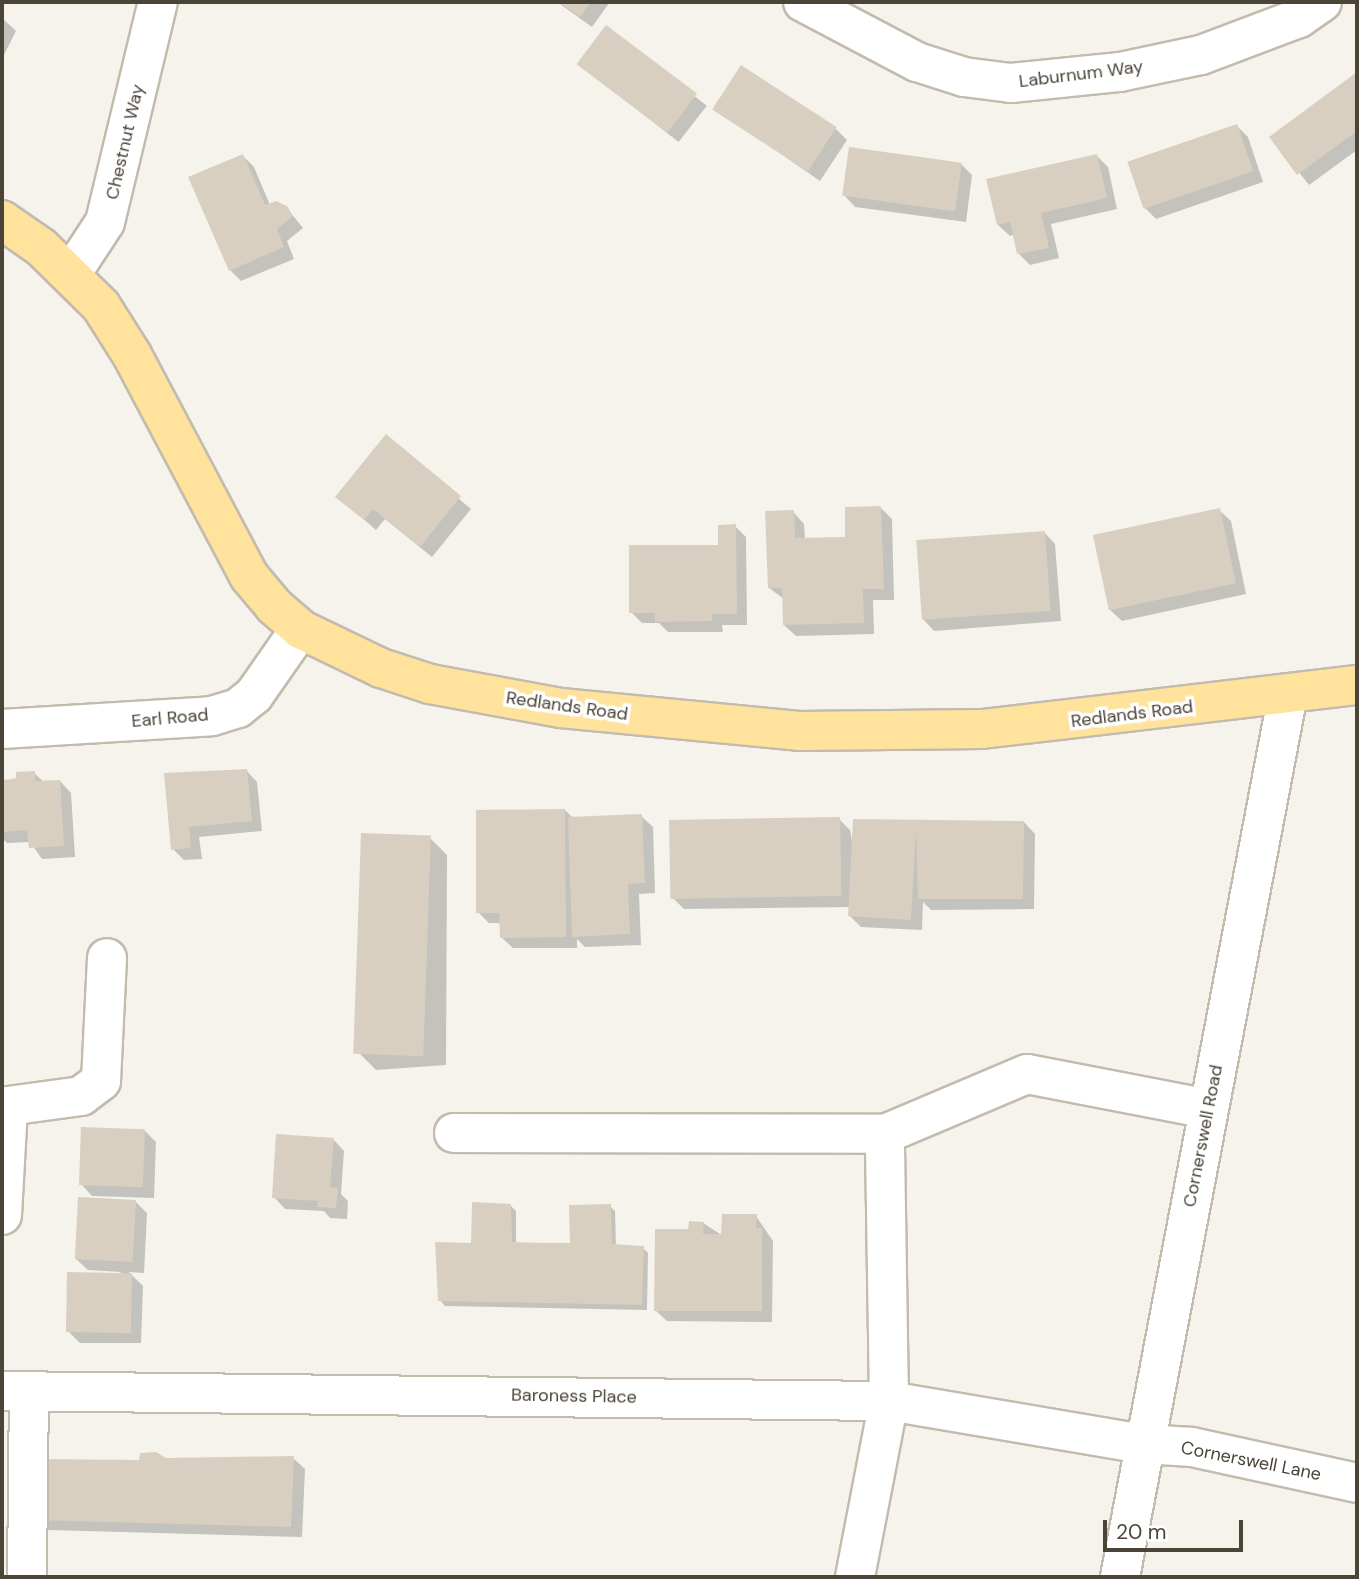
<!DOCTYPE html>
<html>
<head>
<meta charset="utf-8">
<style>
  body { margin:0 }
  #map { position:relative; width:1359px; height:1579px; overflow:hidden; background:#f6f3ec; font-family:"DM Sans",sans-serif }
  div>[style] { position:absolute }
  .shadow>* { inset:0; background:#0003; transform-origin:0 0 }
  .building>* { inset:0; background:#d8cfc1; transform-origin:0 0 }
  .roads { filter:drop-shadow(2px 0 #c2bbae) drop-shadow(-2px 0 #c2bbae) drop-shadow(0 2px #c2bbae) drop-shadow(0 -2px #c2bbae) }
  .minor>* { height:38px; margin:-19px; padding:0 19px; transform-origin:19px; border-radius:19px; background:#fff }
  .major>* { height:38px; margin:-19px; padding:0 19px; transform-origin:19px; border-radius:19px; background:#ffe39c }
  span { translate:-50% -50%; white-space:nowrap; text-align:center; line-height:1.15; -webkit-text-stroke:7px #fff; paint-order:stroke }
  .street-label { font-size:18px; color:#4b4439 }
  .frame { position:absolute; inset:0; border:4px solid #4b4439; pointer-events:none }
  .scale { position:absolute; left:1103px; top:1520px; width:140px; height:32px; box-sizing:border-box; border:4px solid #4b4439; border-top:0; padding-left:9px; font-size:21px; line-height:24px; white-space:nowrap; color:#4b4439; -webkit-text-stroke:5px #fff; paint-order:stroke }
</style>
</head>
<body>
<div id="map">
  <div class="shadow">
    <div style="clip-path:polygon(557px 2px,610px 2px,592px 27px)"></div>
    <div style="clip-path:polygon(2px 18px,16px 31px,2px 59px)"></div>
    <div style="left:606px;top:27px;width:128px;height:46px;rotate:38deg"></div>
    <div style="clip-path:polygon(1357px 75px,1357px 150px,1309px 185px,1271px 137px)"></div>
    <div style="clip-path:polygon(715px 108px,836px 129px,847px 140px,820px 181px)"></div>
    <div style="clip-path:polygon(1237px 126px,1248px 137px,1263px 182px,1156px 219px,1145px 208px)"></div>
    <div style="clip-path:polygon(243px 156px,254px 167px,270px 205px,286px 207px,303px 228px,287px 241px,294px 259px,241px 281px,230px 270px)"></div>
    <div style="clip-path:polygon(1097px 156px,1108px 167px,1117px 209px,1051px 224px,1059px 258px,1030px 265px,1019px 254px,1015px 234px,1010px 236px,998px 225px)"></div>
    <div style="clip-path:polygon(961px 164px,972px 175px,966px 222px,855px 207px,844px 195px)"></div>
    <div style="clip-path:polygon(386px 437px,471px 509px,432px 557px,385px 519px,376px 530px,338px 497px)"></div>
    <div style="clip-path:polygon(881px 508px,892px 519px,894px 600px,873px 600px,874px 634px,796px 636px,784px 625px,784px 599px,769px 588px,793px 512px,804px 524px,805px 539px,847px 538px)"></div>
    <div style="clip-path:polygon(1219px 510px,1231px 521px,1246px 594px,1122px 621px,1110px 610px)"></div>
    <div style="clip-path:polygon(735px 526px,746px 537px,747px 625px,722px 625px,723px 632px,668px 632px,659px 623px,642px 623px,631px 612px,720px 546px)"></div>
    <div style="clip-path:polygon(1044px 532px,1055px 544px,1061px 621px,934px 631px,923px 619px)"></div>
    <div style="clip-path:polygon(246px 770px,257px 782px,262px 831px,199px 837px,202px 859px,184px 860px,173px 849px,166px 774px)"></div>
    <div style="clip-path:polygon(34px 773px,44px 782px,60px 781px,71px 793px,75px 857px,42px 859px,30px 842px,7px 843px,2px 838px,2px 782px)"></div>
    <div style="clip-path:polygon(565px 810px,573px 818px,641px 816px,653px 827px,655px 893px,639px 894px,641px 945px,585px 947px,577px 939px,577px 948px,513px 948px,501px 937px,501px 923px,489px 923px,478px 912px)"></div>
    <div style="clip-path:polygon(839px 819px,850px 830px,853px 846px,855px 821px,1024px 822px,1035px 834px,1034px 909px,931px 910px,923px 902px,922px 930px,861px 927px,850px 916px,850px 907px,684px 909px,673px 898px)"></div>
    <div style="clip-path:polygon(430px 838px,447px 855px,446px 1065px,376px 1070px,359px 1053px)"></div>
    <div style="clip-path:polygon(145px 1131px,156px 1142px,154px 1198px,92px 1196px,81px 1184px)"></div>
    <div style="clip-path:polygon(333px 1139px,344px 1151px,341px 1194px,348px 1201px,347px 1219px,330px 1218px,324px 1211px,285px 1209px,274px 1197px)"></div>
    <div style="clip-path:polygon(135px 1201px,147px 1213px,144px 1273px,129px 1272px,143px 1286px,141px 1343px,80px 1343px,68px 1331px,121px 1272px,88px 1270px,76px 1259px)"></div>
    <div style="clip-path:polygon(511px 1206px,516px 1211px,516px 1244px,572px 1245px,610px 1206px,615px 1211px,616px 1246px,643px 1248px,648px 1253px,647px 1310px,445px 1306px,440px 1300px,473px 1245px)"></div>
    <div style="clip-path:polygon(756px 1216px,773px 1241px,772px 1322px,667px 1321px,655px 1310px,690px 1231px,703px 1223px,723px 1236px)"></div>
    <div style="clip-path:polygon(293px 1458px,305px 1469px,302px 1537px,49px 1530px,37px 1519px,140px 1462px)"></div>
  </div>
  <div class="building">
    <div style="clip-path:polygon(558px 2px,591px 2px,580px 17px)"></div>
    <div style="left:606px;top:25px;width:114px;height:49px;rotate:37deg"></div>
    <div style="left:741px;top:65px;width:114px;height:53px;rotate:33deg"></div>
    <div style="clip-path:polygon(1357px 72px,1357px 131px,1297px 175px,1269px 137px)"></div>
    <div style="left:1237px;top:124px;width:50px;height:116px;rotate:71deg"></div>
    <div style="left:849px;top:147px;width:114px;height:49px;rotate:8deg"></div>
    <div style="clip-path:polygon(243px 154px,265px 205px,276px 201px,287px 206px,293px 216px,277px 229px,284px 247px,229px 271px,188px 177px)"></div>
    <div style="clip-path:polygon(1097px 154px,1107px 198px,1041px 213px,1049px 248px,1017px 254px,1010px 222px,997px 225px,986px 179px)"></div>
    <div style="clip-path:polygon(386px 434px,461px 496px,420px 547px,373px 509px,364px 520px,335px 497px)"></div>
    <div style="clip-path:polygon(881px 506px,884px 589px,863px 589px,864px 623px,783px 625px,782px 588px,768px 588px,765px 511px,794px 510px,795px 538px,845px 537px,845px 507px)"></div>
    <div style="left:1220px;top:508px;width:77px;height:130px;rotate:78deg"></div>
    <div style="clip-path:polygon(736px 524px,737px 614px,712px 614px,712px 621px,655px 622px,655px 613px,629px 613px,629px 545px,718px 545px,718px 525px)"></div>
    <div style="left:1045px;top:531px;width:80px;height:129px;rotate:86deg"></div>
    <div style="clip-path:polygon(247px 769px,252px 821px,189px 827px,191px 848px,171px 850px,164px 773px)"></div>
    <div style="clip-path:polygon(35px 771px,35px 781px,60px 780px,64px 846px,29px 848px,27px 830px,2px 832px,2px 780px,16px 779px,16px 772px)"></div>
    <div style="clip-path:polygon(565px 809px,566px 937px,500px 938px,499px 913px,476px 913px,476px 810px)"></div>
    <div style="clip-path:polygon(642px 814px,645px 883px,628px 884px,630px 934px,572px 937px,568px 817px)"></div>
    <div style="left:840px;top:817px;width:79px;height:171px;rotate:89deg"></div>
    <div style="clip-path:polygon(853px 819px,1024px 821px,1023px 899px,918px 899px,916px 829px,911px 920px,848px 916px)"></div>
    <div style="left:361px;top:833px;width:70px;height:221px;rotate:2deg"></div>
    <div style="left:81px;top:1127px;width:64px;height:58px;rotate:2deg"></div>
    <div style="clip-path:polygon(276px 1134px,334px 1138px,330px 1187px,338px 1188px,336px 1208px,317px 1207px,318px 1201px,272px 1198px)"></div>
    <div style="left:78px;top:1197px;width:58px;height:62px;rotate:3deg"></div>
    <div style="clip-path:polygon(472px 1202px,511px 1204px,512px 1242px,546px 1243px,570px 1243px,569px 1205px,611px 1204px,612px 1244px,644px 1246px,642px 1305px,438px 1301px,435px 1242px,471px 1243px)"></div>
    <div style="clip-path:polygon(722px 1214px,757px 1214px,756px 1228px,762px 1228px,762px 1311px,654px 1311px,655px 1229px,688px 1229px,689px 1221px,704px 1222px,703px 1234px,721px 1234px)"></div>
    <div style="left:67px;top:1272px;width:65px;height:60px;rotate:1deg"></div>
    <div style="clip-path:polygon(156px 1452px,166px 1458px,294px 1456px,291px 1527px,36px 1520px,36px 1459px,139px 1460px,140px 1453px)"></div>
  </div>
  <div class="roads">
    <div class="minor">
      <div style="left:803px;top:2px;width:129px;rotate:27.8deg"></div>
      <div style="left:917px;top:62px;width:49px;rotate:17.7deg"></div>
      <div style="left:964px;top:77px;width:47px;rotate:7.3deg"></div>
      <div style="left:1011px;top:83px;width:110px;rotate:-5.8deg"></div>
      <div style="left:1120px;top:72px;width:83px;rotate:-11.9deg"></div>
      <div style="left:1201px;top:55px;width:105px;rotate:-20.7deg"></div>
      <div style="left:1299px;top:18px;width:28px;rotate:-35deg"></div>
      <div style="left:71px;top:274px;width:62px;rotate:-56.8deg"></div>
      <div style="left:105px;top:222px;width:226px;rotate:-76.5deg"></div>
      <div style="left:2px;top:729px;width:210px;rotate:-3.5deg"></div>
      <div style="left:212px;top:716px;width:27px;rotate:-17deg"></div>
      <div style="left:238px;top:708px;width:21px;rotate:-39deg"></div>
      <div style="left:254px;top:695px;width:80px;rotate:-55.1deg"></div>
      <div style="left:454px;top:1133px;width:431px;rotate:0.1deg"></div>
      <div style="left:885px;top:1134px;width:154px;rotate:-22.9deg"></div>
      <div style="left:1027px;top:1074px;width:185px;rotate:10.9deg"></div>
      <div style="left:2px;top:1215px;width:109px;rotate:-86.8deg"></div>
      <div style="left:8px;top:1106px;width:74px;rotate:-7.8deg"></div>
      <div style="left:81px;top:1096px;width:25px;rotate:-37deg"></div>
      <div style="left:101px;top:1081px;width:123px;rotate:-87.2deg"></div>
      <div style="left:2px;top:1391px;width:887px;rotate:0.65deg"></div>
      <div style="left:889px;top:1401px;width:259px;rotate:9.6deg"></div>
      <div style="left:1144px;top:1444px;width:48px;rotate:3.6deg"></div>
      <div style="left:1192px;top:1447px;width:169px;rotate:12.3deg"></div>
      <div style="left:27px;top:1577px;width:186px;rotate:-89.4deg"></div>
      <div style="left:855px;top:1577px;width:179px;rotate:-79.1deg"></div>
      <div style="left:889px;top:1401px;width:267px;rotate:-90.9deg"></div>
      <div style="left:1120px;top:1577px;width:899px;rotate:-79.23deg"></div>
    </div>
    <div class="major">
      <div style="left:2px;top:220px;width:47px;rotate:34.7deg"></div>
      <div style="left:41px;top:247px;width:84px;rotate:44.5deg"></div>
      <div style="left:101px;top:306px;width:58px;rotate:57.7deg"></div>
      <div style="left:132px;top:355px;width:250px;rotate:62.1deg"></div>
      <div style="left:249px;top:576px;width:39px;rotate:50deg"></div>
      <div style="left:274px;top:606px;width:35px;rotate:41deg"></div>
      <div style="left:300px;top:629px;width:90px;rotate:25.7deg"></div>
      <div style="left:381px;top:668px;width:52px;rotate:18.1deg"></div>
      <div style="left:430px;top:684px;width:133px;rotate:10.4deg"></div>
      <div style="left:561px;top:708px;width:239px;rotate:5.5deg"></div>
      <div style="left:799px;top:731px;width:183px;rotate:-0.6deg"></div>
      <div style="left:982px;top:729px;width:378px;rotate:-6.7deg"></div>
    </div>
  </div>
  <div class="street-label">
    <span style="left:1081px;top:74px;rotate:-7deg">Laburnum Way</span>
    <span style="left:125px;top:142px;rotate:-77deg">Chestnut Way</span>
    <span style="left:567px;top:706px;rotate:8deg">Redlands Road</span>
    <span style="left:1132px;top:714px;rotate:-7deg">Redlands Road</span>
    <span style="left:170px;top:718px;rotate:-5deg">Earl Road</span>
    <span style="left:1203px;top:1136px;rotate:-79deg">Cornerswell Road</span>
    <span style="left:574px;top:1396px;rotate:1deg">Baroness Place</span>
    <span style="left:1251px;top:1461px;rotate:11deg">Cornerswell Lane</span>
  </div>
  <div class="frame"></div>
  <div class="scale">20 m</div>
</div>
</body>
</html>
